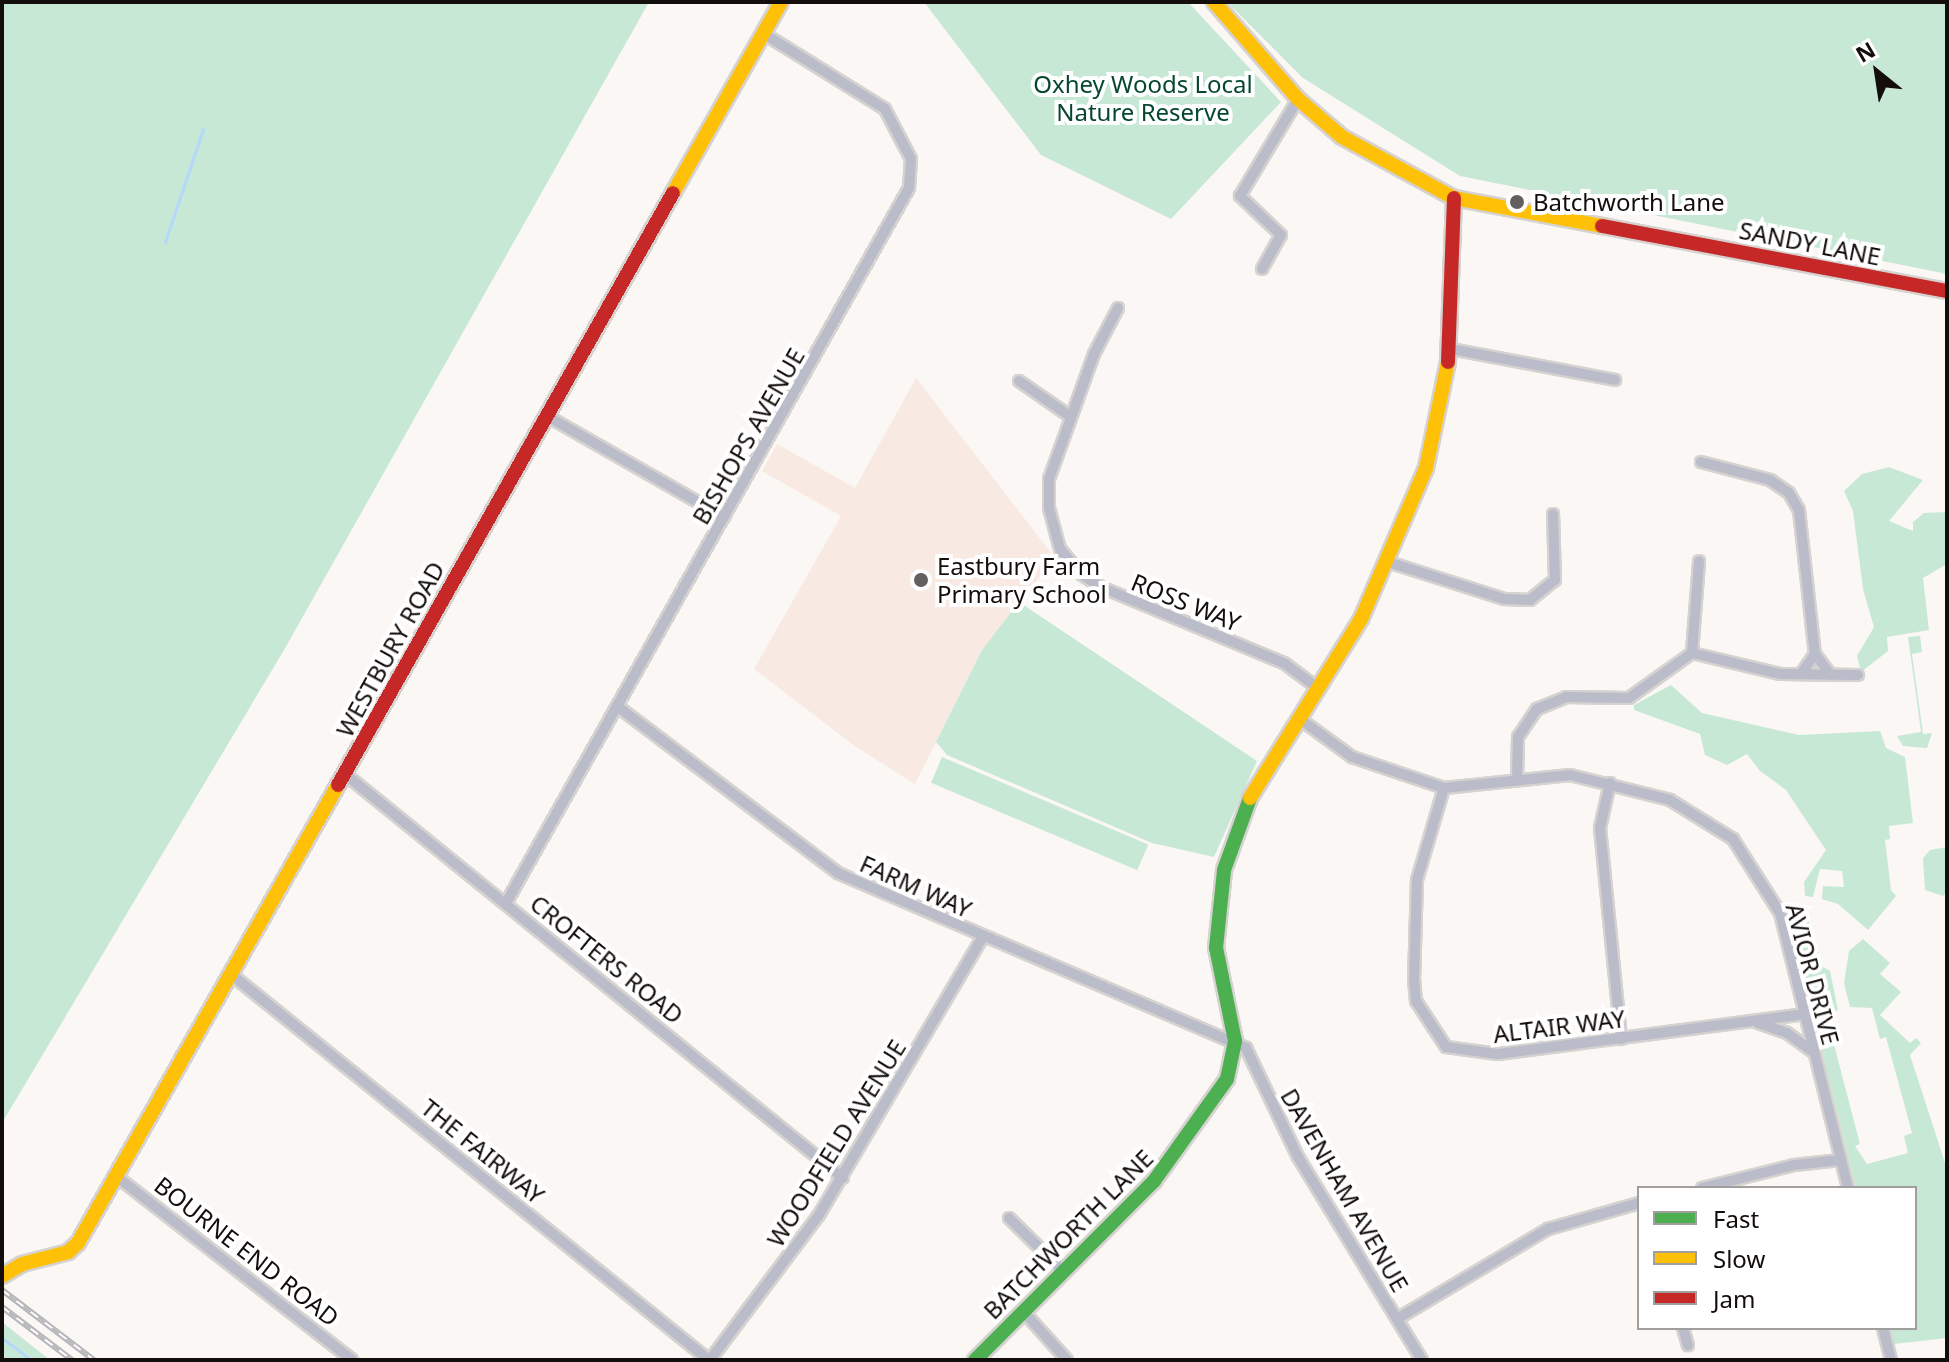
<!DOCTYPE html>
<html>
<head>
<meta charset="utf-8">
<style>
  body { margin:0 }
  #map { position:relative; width:1949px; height:1362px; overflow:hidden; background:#fbf7f4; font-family:"Noto Sans",sans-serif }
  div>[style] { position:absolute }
  .education>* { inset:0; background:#f8eae3 }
  .green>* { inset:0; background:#c8e8d6; transform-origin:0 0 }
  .stream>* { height:3px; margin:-1.5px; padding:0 1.5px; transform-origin:1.5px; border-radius:1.5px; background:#b3d8fb }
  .roads { filter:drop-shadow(2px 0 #d5d2d0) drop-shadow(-2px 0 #d5d2d0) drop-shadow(0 2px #d5d2d0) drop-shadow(0 -2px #d5d2d0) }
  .street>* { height:10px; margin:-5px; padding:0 5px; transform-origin:5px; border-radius:5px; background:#babcca }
  .fast>* { height:14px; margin:-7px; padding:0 7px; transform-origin:7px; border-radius:7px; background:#4caf50 }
  .slow>* { height:14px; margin:-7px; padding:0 7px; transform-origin:7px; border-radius:7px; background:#ffc107 }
  .jam>* { height:14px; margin:-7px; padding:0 7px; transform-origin:7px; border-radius:7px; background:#c62828 }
  .rail>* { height:6px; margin-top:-3px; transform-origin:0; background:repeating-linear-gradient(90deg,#fff 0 9px,#b5b6b9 0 18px); box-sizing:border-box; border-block:2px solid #b5b6b9 }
  .dots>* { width:22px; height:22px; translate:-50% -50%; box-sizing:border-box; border:4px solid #fff; border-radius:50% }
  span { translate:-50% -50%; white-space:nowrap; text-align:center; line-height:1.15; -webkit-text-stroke:8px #fff; paint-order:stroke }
  .park-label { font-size:24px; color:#074730 }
  .poi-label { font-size:24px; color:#130e0c }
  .left { translate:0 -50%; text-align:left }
  .street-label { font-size:24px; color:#130e0c }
  .frame { position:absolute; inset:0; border:4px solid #130e0c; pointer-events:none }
  .legend { position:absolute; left:1637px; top:1186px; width:280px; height:144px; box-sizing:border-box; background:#fff; border:2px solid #a19f9e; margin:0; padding:10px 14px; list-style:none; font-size:24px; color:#130e0c }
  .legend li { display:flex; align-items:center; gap:16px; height:40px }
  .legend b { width:40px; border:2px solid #a19f9e }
  .north { position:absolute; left:1837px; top:32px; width:80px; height:80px; -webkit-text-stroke:6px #fff; paint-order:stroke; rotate:330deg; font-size:22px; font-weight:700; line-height:32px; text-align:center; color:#130e0c }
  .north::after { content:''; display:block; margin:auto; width:28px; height:36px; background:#130e0c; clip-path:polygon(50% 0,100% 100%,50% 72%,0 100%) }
</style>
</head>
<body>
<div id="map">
  <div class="education">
    <div style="clip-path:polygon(916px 378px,1055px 558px,982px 650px,915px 784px,856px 747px,754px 669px,841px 516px,762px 471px,777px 444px,855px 488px)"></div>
  </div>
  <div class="green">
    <div style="clip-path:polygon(2px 2px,649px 2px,284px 650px,2px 1123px)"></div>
    <div style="clip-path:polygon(924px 2px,1188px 2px,1281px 102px,1171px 219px,1041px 155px)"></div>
    <div style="clip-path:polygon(1227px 2px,1947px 2px,1947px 274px,1460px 176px,1303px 78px)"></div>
    <div style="clip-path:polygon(1889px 467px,1923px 480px,1889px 521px,1913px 531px,1913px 522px,1924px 513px,1947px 512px,1947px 564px,1923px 578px,1929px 630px,1887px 637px,1888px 651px,1861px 672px,1857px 656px,1874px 627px,1863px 589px,1853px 511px,1844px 491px,1862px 474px)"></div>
    <div style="clip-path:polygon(1019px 602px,1257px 761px,1214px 857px,1152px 843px,947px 755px,936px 742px,982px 650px)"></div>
    <div style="clip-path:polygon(1920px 636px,1922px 652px,1912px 654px,1923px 734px,1932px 733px,1927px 748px,1903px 746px,1897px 736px,1921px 732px,1908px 637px)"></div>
    <div style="clip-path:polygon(1671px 685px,1702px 713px,1799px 735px,1880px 731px,1886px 748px,1905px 757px,1913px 823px,1889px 826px,1890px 839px,1885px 840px,1891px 890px,1896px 896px,1868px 930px,1838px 904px,1822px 899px,1823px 886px,1844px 887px,1842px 871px,1820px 869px,1813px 897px,1805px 896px,1804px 882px,1826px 850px,1786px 790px,1760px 771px,1747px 754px,1727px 765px,1705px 755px,1700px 734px,1634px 710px,1634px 705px)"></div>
    <div style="left:942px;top:757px;width:224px;height:28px;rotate:23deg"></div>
    <div style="clip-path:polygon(1947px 847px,1947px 892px,1943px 896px,1925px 890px,1923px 858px,1930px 850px)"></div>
    <div style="clip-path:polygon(1808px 919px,1823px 967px,1830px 971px,1838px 1010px,1826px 1014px,1860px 1144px,1855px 1146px,1867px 1164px,1908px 1153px,1904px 1136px,1912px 1133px,1886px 1037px,1880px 1039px,1872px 1008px,1850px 1007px,1844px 983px,1849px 951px,1863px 939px,1890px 963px,1880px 974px,1901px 992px,1880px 1015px,1910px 1043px,1916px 1038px,1921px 1043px,1910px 1055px,1947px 1169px,1947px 1338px,1894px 1344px,1890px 1328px,1915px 1328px,1915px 1188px,1856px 1188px,1790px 924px)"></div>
    <div style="clip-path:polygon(2px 1322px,50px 1360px,2px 1360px)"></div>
  </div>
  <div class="stream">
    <div style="left:165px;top:242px;width:119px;rotate:-71.4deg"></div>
    <div style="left:2px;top:1338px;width:31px;rotate:37deg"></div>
  </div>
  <div class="roads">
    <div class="street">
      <div style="left:1262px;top:269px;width:39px;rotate:-61deg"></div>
      <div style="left:1281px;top:235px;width:57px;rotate:-136.4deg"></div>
      <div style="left:1240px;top:196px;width:113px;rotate:-59.1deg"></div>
      <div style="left:1118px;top:308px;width:52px;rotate:117.6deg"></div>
      <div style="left:1094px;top:354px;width:133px;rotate:109.8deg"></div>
      <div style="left:1049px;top:479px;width:29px;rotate:90deg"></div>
      <div style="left:1049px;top:508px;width:42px;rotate:75deg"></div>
      <div style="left:1060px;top:549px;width:33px;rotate:50deg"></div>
      <div style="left:1081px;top:574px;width:24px;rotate:33deg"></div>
      <div style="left:1101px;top:587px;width:198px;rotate:22.6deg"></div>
      <div style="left:1284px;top:663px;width:44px;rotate:36.6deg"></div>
      <div style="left:1451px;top:349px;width:167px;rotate:10.7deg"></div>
      <div style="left:1019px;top:381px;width:63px;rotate:34.7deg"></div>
      <div style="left:547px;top:416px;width:204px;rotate:29.7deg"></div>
      <div style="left:1701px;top:462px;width:71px;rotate:14.6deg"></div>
      <div style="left:1770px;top:480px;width:23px;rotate:34deg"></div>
      <div style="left:1789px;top:493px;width:20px;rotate:60deg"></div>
      <div style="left:1799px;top:510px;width:145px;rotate:83.7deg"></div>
      <div style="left:1815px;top:654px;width:24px;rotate:125deg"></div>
      <div style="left:1388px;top:562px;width:122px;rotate:17.7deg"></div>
      <div style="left:1504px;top:599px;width:26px;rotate:2deg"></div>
      <div style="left:1530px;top:600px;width:32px;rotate:-39deg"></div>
      <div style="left:1555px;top:580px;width:66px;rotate:-91.7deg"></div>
      <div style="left:1692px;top:653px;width:92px;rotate:-85.6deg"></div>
      <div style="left:1815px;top:654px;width:26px;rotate:53deg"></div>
      <div style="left:617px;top:706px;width:277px;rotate:37.1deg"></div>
      <div style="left:838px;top:873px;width:444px;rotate:23.2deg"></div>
      <div style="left:1246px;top:1048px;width:121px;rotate:64.5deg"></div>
      <div style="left:1298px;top:1157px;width:238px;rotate:58.6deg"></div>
      <div style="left:1300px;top:719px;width:64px;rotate:36.2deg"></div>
      <div style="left:1352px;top:757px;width:97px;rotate:18.6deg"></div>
      <div style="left:1444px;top:788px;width:127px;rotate:-5.9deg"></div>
      <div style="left:1570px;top:775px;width:103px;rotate:14deg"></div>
      <div style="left:1670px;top:800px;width:74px;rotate:31.8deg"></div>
      <div style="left:1733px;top:839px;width:88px;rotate:57.6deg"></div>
      <div style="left:1780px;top:913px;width:283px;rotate:76.1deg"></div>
      <div style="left:345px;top:774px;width:641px;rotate:39.05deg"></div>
      <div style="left:1517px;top:778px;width:41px;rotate:-88.6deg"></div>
      <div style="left:1518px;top:737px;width:34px;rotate:-56deg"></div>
      <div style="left:1537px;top:709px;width:31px;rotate:-22deg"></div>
      <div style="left:1566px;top:697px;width:63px;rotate:0.9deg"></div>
      <div style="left:1629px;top:698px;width:77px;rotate:-35.5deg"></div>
      <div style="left:1692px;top:653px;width:90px;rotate:13.4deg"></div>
      <div style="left:1780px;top:674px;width:78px;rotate:0.7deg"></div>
      <div style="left:1610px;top:783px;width:46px;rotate:102.5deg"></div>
      <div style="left:1600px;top:828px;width:212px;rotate:84.3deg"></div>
      <div style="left:1444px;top:788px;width:96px;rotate:106.4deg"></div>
      <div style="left:1417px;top:880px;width:99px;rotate:91.7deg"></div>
      <div style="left:1414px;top:979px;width:22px;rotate:85deg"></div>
      <div style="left:1416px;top:1001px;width:55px;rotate:56.9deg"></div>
      <div style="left:1446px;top:1047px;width:52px;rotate:7.7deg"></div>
      <div style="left:1498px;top:1054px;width:310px;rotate:-7.4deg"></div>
      <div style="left:506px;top:903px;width:821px;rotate:-60.59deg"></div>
      <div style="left:909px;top:188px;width:29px;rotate:-86deg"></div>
      <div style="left:911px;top:159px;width:56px;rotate:-117.5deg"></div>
      <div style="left:885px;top:109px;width:144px;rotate:-148.1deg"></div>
      <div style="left:232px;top:975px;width:613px;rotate:38.91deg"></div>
      <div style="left:1758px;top:1023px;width:31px;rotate:19deg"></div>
      <div style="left:1787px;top:1033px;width:32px;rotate:36deg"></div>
      <div style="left:116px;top:1176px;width:299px;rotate:37.9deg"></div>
      <div style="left:1702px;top:1188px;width:95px;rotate:-14deg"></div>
      <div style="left:1794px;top:1165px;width:47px;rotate:-6.1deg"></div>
      <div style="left:1009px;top:1218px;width:74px;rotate:44.5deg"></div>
      <div style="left:1023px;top:1311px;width:66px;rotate:48.1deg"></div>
      <div style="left:1397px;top:1319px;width:176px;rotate:-30.8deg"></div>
      <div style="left:1548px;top:1229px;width:95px;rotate:-15.9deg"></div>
      <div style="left:1683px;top:1328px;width:18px;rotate:74deg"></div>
      <div style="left:1883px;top:1328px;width:33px;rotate:76deg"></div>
      <div style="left:710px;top:1360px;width:181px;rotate:-53.1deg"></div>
      <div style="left:819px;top:1215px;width:323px;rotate:-59.5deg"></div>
    </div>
    <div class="fast">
      <div style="left:975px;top:1360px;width:253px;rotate:-45deg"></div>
      <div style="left:1154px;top:1181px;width:125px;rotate:-54.4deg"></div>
      <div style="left:1227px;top:1079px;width:39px;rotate:-78deg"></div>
      <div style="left:1235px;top:1041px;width:95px;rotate:-101.5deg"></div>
      <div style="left:1216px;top:948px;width:78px;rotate:-84.1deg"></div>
      <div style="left:1224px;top:870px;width:77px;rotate:-70.1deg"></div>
    </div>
    <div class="slow">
      <div style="left:1214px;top:2px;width:128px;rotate:49.1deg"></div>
      <div style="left:1298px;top:99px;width:58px;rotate:40.8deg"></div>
      <div style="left:1342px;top:137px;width:128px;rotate:28.6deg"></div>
      <div style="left:1454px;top:198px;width:151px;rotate:10.7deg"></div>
      <div style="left:673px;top:193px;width:219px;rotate:-60.5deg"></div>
      <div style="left:1250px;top:798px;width:211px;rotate:-58.2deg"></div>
      <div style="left:1361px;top:619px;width:164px;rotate:-66.7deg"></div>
      <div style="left:1426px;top:468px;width:108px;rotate:-78.3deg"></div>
      <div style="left:2px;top:1276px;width:23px;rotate:-31deg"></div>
      <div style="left:22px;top:1264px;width:48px;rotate:-14.6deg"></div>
      <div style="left:68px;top:1252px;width:13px;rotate:-42deg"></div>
      <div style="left:78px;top:1243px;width:527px;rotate:-60.42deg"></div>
    </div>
    <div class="jam">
      <div style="left:1602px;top:226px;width:351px;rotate:10.7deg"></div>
      <div style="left:1448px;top:362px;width:164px;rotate:-87.9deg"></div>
      <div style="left:338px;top:785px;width:680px;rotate:-60.5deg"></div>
    </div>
  </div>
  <div class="rail">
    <div style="left:2px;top:1290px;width:116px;rotate:37.3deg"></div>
    <div style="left:2px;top:1307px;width:88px;rotate:37.1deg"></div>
  </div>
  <div class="dots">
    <div style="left:1517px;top:202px;background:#64605d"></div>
    <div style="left:921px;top:580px;background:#64605d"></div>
  </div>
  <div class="park-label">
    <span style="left:1143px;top:98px">Oxhey Woods Local<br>Nature Reserve</span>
  </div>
  <div class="poi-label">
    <span class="left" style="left:1533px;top:202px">Batchworth Lane</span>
    <span class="left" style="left:937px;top:580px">Eastbury Farm<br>Primary School</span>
  </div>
  <div class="street-label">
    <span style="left:1810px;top:243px;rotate:11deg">SANDY LANE</span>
    <span style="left:748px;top:436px;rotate:-60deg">BISHOPS AVENUE</span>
    <span style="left:1186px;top:602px;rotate:22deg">ROSS WAY</span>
    <span style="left:390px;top:649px;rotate:-61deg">WESTBURY ROAD</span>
    <span style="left:916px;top:886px;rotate:24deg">FARM WAY</span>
    <span style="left:607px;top:959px;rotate:39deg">CROFTERS ROAD</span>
    <span style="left:1813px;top:974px;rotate:75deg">AVIOR DRIVE</span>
    <span style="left:1559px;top:1026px;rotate:-7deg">ALTAIR WAY</span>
    <span style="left:836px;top:1143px;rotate:-58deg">WOODFIELD AVENUE</span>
    <span style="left:483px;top:1151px;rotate:39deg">THE FAIRWAY</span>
    <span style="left:1345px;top:1190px;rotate:60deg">DAVENHAM AVENUE</span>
    <span style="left:1068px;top:1234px;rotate:-45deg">BATCHWORTH LANE</span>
    <span style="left:247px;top:1251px;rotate:38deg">BOURNE END ROAD</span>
  </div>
  <div class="frame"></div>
  <ul class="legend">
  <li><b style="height:10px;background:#4caf50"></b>Fast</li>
  <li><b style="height:10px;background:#ffc107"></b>Slow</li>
  <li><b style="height:10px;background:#c62828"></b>Jam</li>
  </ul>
  <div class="north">N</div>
</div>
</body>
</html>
